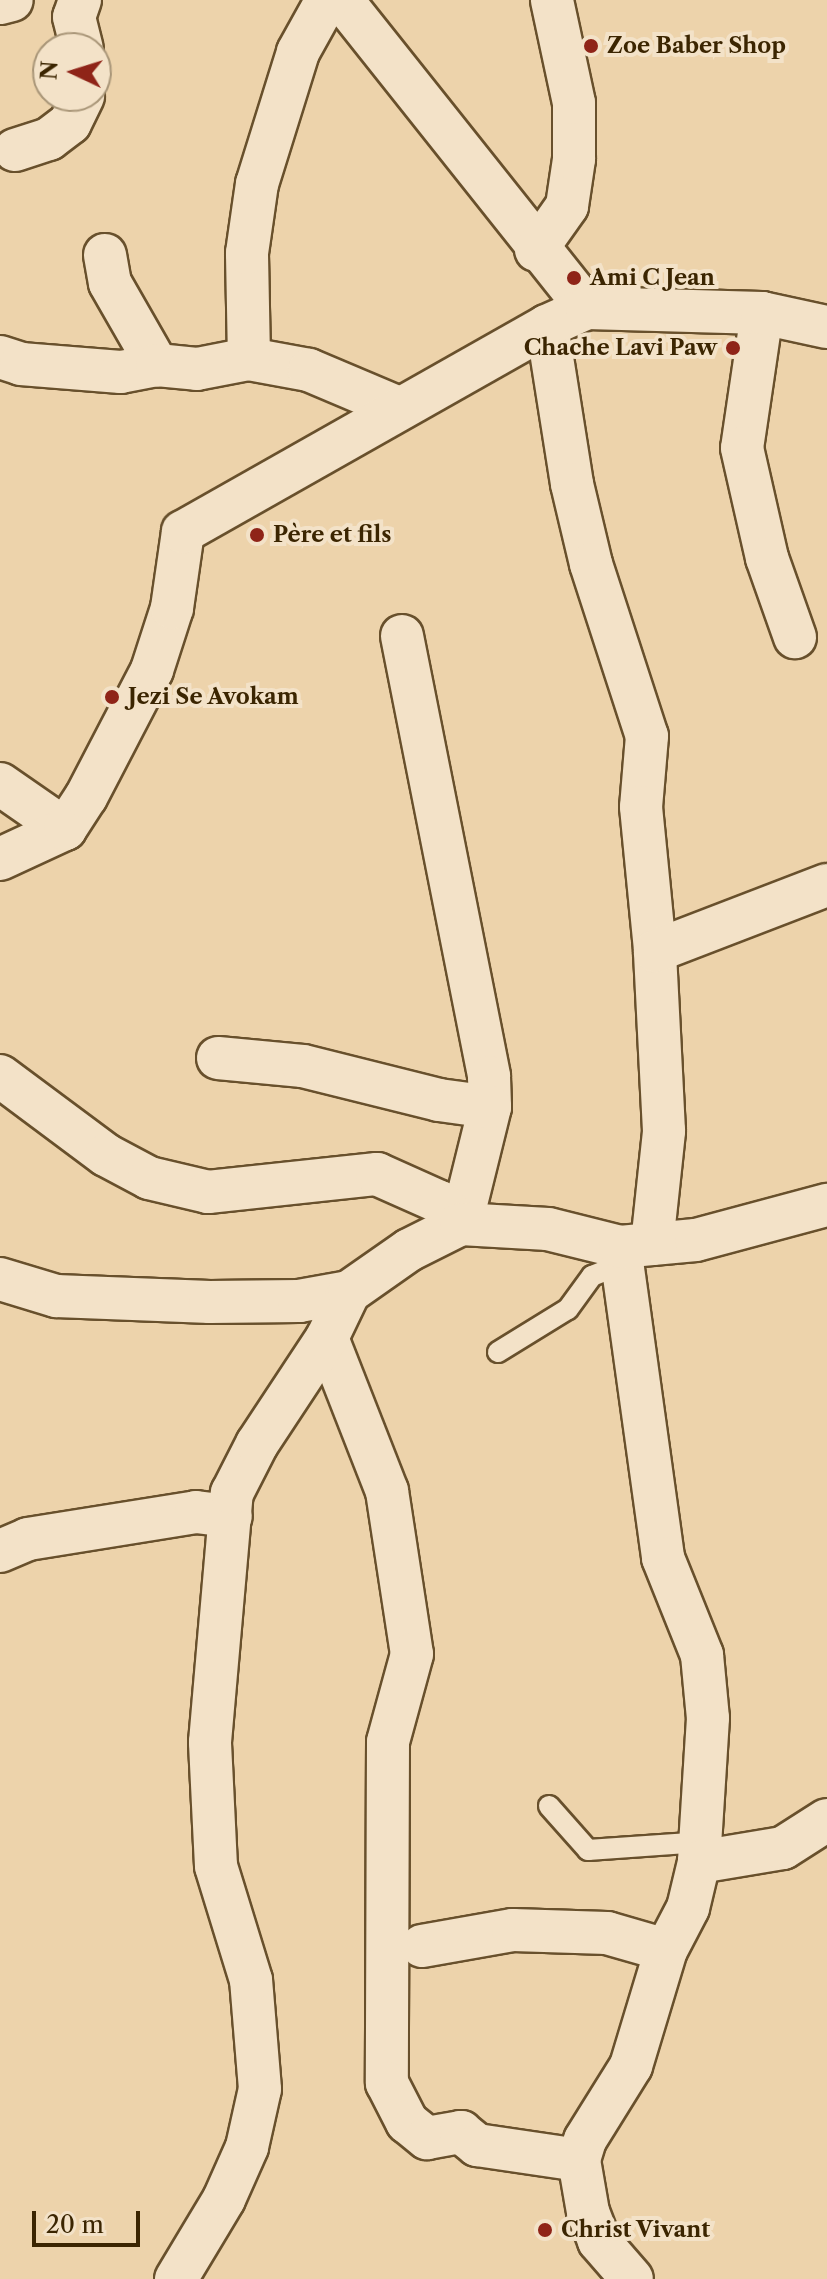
<!DOCTYPE html>
<html>
<head>
<meta charset="utf-8">
<style>
  body { margin:0 }
  #map { position:relative; width:827px; height:2279px; overflow:hidden; background:#edd3ab; font-family:"Libre Caslon Text",serif }
  div>[style] { position:absolute }
  .roads { filter:drop-shadow(2px 0 #68502c) drop-shadow(-2px 0 #68502c) drop-shadow(0 2px #68502c) drop-shadow(0 -2px #68502c) }
  .service>* { height:20px; margin:-10px; padding:0 10px; transform-origin:10px; border-radius:10px; background:#f3e2c8 }
  .minor>* { height:42px; margin:-21px; padding:0 21px; transform-origin:21px; border-radius:21px; background:#f3e2c8 }
  .dots>* { width:22px; height:22px; translate:-50% -50%; box-sizing:border-box; border:4px solid #f3e2c8; border-radius:50% }
  span { translate:-50% -50%; white-space:nowrap; text-align:center; line-height:1.15; -webkit-text-stroke:8px #f3e2c8; paint-order:stroke }
  .poi-label { font-size:22px; color:#3b2501; font-weight:700 }
  .left { translate:0 -50%; text-align:left }
  .right { translate:-100% -50%; text-align:right }
  .north { position:absolute; left:32px; top:32px; width:80px; height:80px; box-sizing:border-box; background:#f3e2c8; border:2px solid #a99678; border-radius:50%; rotate:274deg; font-size:22px; font-weight:700; line-height:32px; text-align:center; color:#3b2501 }
  .north::after { content:''; display:block; margin:auto; width:28px; height:36px; background:#8f2418; clip-path:polygon(50% 0,100% 100%,50% 72%,0 100%) }
  .scale { position:absolute; left:32px; top:2211px; width:108px; height:36px; box-sizing:border-box; border:4px solid #3b2501; border-top:0; padding-left:10px; font-size:24px; line-height:28px; white-space:nowrap; color:#3b2501; -webkit-text-stroke:6px #f3e2c8; paint-order:stroke }
</style>
</head>
<body>
<div id="map">
  <div class="roads">
    <div class="service">
      <div style="left:498px;top:1352px;width:82px;rotate:-31.6deg"></div>
      <div style="left:568px;top:1309px;width:41px;rotate:-54deg"></div>
      <div style="left:592px;top:1276px;width:32px;rotate:-22deg"></div>
      <div style="left:549px;top:1806px;width:59px;rotate:48.4deg"></div>
      <div style="left:588px;top:1850px;width:113px;rotate:-4deg"></div>
    </div>
    <div class="minor">
      <div style="left:80px;top:0;width:18px;rotate:109deg"></div>
      <div style="left:74px;top:17px;width:32px;rotate:76deg"></div>
      <div style="left:342px;top:0;width:394px;rotate:51.5deg"></div>
      <div style="left:0;top:3px;width:12px;rotate:-14deg"></div>
      <div style="left:15px;top:150px;width:36px;rotate:-18deg"></div>
      <div style="left:49px;top:139px;width:26px;rotate:-37deg"></div>
      <div style="left:70px;top:123px;width:30px;rotate:-64deg"></div>
      <div style="left:536px;top:250px;width:54px;rotate:-54.8deg"></div>
      <div style="left:567px;top:206px;width:48px;rotate:-81.5deg"></div>
      <div style="left:574px;top:159px;width:56px;rotate:-90deg"></div>
      <div style="left:574px;top:103px;width:105px;rotate:-102.1deg"></div>
      <div style="left:105px;top:255px;width:28px;rotate:80deg"></div>
      <div style="left:110px;top:283px;width:95px;rotate:60.2deg"></div>
      <div style="left:762px;top:313px;width:136px;rotate:98.4deg"></div>
      <div style="left:742px;top:448px;width:113px;rotate:77.2deg"></div>
      <div style="left:767px;top:558px;width:84px;rotate:70.5deg"></div>
      <div style="left:547px;top:326px;width:160px;rotate:81deg"></div>
      <div style="left:572px;top:484px;width:82px;rotate:76.6deg"></div>
      <div style="left:591px;top:564px;width:181px;rotate:72deg"></div>
      <div style="left:647px;top:736px;width:71px;rotate:94.8deg"></div>
      <div style="left:641px;top:807px;width:145px;rotate:84.4deg"></div>
      <div style="left:0;top:357px;width:22px;rotate:18deg"></div>
      <div style="left:21px;top:364px;width:100px;rotate:4.6deg"></div>
      <div style="left:121px;top:372px;width:37px;rotate:-11deg"></div>
      <div style="left:157px;top:365px;width:40px;rotate:5.7deg"></div>
      <div style="left:197px;top:369px;width:53px;rotate:-10.9deg"></div>
      <div style="left:249px;top:359px;width:61px;rotate:10.4deg"></div>
      <div style="left:309px;top:370px;width:98px;rotate:22.9deg"></div>
      <div style="left:249px;top:359px;width:106px;rotate:-91.1deg"></div>
      <div style="left:247px;top:253px;width:70px;rotate:-81.8deg"></div>
      <div style="left:257px;top:184px;width:138px;rotate:-72.7deg"></div>
      <div style="left:298px;top:52px;width:60px;rotate:-60.9deg"></div>
      <div style="left:402px;top:636px;width:449px;rotate:78.8deg"></div>
      <div style="left:489px;top:1077px;width:30px;rotate:88deg"></div>
      <div style="left:490px;top:1107px;width:121px;rotate:103.9deg"></div>
      <div style="left:0;top:784px;width:79px;rotate:34.7deg"></div>
      <div style="left:0;top:859px;width:72px;rotate:-24.8deg"></div>
      <div style="left:65px;top:829px;width:38px;rotate:-57deg"></div>
      <div style="left:86px;top:797px;width:143px;rotate:-62.5deg"></div>
      <div style="left:152px;top:670px;width:65px;rotate:-72.1deg"></div>
      <div style="left:172px;top:608px;width:77px;rotate:-81.8deg"></div>
      <div style="left:183px;top:532px;width:418px;rotate:-29.5deg"></div>
      <div style="left:547px;top:326px;width:44px;rotate:-24.2deg"></div>
      <div style="left:587px;top:308px;width:175px;rotate:1.6deg"></div>
      <div style="left:762px;top:313px;width:66px;rotate:12.2deg"></div>
      <div style="left:218px;top:1058px;width:85px;rotate:5.4deg"></div>
      <div style="left:303px;top:1066px;width:140px;rotate:14deg"></div>
      <div style="left:439px;top:1100px;width:51px;rotate:7.8deg"></div>
      <div style="left:0;top:1076px;width:132px;rotate:36.7deg"></div>
      <div style="left:106px;top:1155px;width:49px;rotate:28.1deg"></div>
      <div style="left:149px;top:1178px;width:61px;rotate:13.3deg"></div>
      <div style="left:208px;top:1192px;width:170px;rotate:-6.1deg"></div>
      <div style="left:377px;top:1174px;width:69px;rotate:24deg"></div>
      <div style="left:440px;top:1202px;width:30px;rotate:46deg"></div>
      <div style="left:652px;top:1244px;width:114px;rotate:-83.9deg"></div>
      <div style="left:664px;top:1131px;width:180px;rotate:-92.9deg"></div>
      <div style="left:655px;top:951px;width:184px;rotate:-21deg"></div>
      <div style="left:620px;top:1247px;width:314px;rotate:82.1deg"></div>
      <div style="left:663px;top:1558px;width:105px;rotate:68.1deg"></div>
      <div style="left:702px;top:1655px;width:63px;rotate:84.6deg"></div>
      <div style="left:708px;top:1718px;width:144px;rotate:93.6deg"></div>
      <div style="left:699px;top:1862px;width:47px;rotate:103.4deg"></div>
      <div style="left:688px;top:1908px;width:47px;rotate:117.6deg"></div>
      <div style="left:666px;top:1950px;width:121px;rotate:106.8deg"></div>
      <div style="left:631px;top:2066px;width:87px;rotate:121.9deg"></div>
      <div style="left:585px;top:2140px;width:21px;rotate:107deg"></div>
      <div style="left:579px;top:2160px;width:53px;rotate:80.2deg"></div>
      <div style="left:588px;top:2212px;width:31px;rotate:69deg"></div>
      <div style="left:599px;top:2241px;width:50px;rotate:49deg"></div>
      <div style="left:0;top:1279px;width:59px;rotate:16.9deg"></div>
      <div style="left:56px;top:1296px;width:154px;rotate:2.2deg"></div>
      <div style="left:210px;top:1302px;width:89px;rotate:-0.6deg"></div>
      <div style="left:299px;top:1301px;width:51px;rotate:-10.2deg"></div>
      <div style="left:327px;top:1338px;width:164px;rotate:68.6deg"></div>
      <div style="left:387px;top:1491px;width:165px;rotate:81.3deg"></div>
      <div style="left:412px;top:1654px;width:91px;rotate:105.3deg"></div>
      <div style="left:388px;top:1742px;width:341px;rotate:90.2deg"></div>
      <div style="left:387px;top:2083px;width:44px;rotate:62.9deg"></div>
      <div style="left:407px;top:2122px;width:26px;rotate:39deg"></div>
      <div style="left:427px;top:2138px;width:35px;rotate:-10deg"></div>
      <div style="left:461px;top:2132px;width:21px;rotate:39deg"></div>
      <div style="left:477px;top:2145px;width:103px;rotate:8.4deg"></div>
      <div style="left:0;top:1551px;width:30px;rotate:-23deg"></div>
      <div style="left:28px;top:1539px;width:170px;rotate:-9.1deg"></div>
      <div style="left:196px;top:1512px;width:35px;rotate:7deg"></div>
      <div style="left:699px;top:1862px;width:85px;rotate:-9.5deg"></div>
      <div style="left:783px;top:1848px;width:52px;rotate:-32.5deg"></div>
      <div style="left:422px;top:1946px;width:92px;rotate:-10deg"></div>
      <div style="left:513px;top:1930px;width:94px;rotate:1.8deg"></div>
      <div style="left:607px;top:1933px;width:61px;rotate:16.1deg"></div>
      <div style="left:176px;top:2279px;width:93px;rotate:-59deg"></div>
      <div style="left:224px;top:2199px;width:57px;rotate:-66.1deg"></div>
      <div style="left:247px;top:2147px;width:59px;rotate:-77.4deg"></div>
      <div style="left:260px;top:2089px;width:109px;rotate:-94.7deg"></div>
      <div style="left:251px;top:1980px;width:119px;rotate:-107.1deg"></div>
      <div style="left:216px;top:1866px;width:124px;rotate:-92.8deg"></div>
      <div style="left:210px;top:1742px;width:250px;rotate:-85deg"></div>
      <div style="left:232px;top:1493px;width:55px;rotate:-63deg"></div>
      <div style="left:257px;top:1444px;width:127px;rotate:-56.6deg"></div>
      <div style="left:327px;top:1338px;width:51px;rotate:-64.4deg"></div>
      <div style="left:349px;top:1292px;width:73px;rotate:-35deg"></div>
      <div style="left:409px;top:1250px;width:58px;rotate:-26.6deg"></div>
      <div style="left:461px;top:1224px;width:87px;rotate:3.3deg"></div>
      <div style="left:548px;top:1229px;width:74px;rotate:14deg"></div>
      <div style="left:620px;top:1247px;width:76px;rotate:-5.3deg"></div>
      <div style="left:696px;top:1240px;width:136px;rotate:-15deg"></div>
    </div>
  </div>
  <div class="dots">
    <div style="left:591px;top:46px;background:#8f2418"></div>
    <div style="left:574px;top:278px;background:#8f2418"></div>
    <div style="left:733px;top:348px;background:#8f2418"></div>
    <div style="left:257px;top:535px;background:#8f2418"></div>
    <div style="left:112px;top:697px;background:#8f2418"></div>
    <div style="left:545px;top:2230px;background:#8f2418"></div>
  </div>
  <div class="poi-label">
    <span class="left" style="left:607px;top:46px">Zoe Baber Shop</span>
    <span class="left" style="left:590px;top:278px">Ami C Jean</span>
    <span class="right" style="left:717px;top:348px">Chache Lavi Paw</span>
    <span class="left" style="left:273px;top:535px">Père et fils</span>
    <span class="left" style="left:128px;top:697px">Jezi Se Avokam</span>
    <span class="left" style="left:561px;top:2230px">Christ Vivant</span>
  </div>
  <div class="north">N</div>
  <div class="scale">20 m</div>
</div>
</body>
</html>
